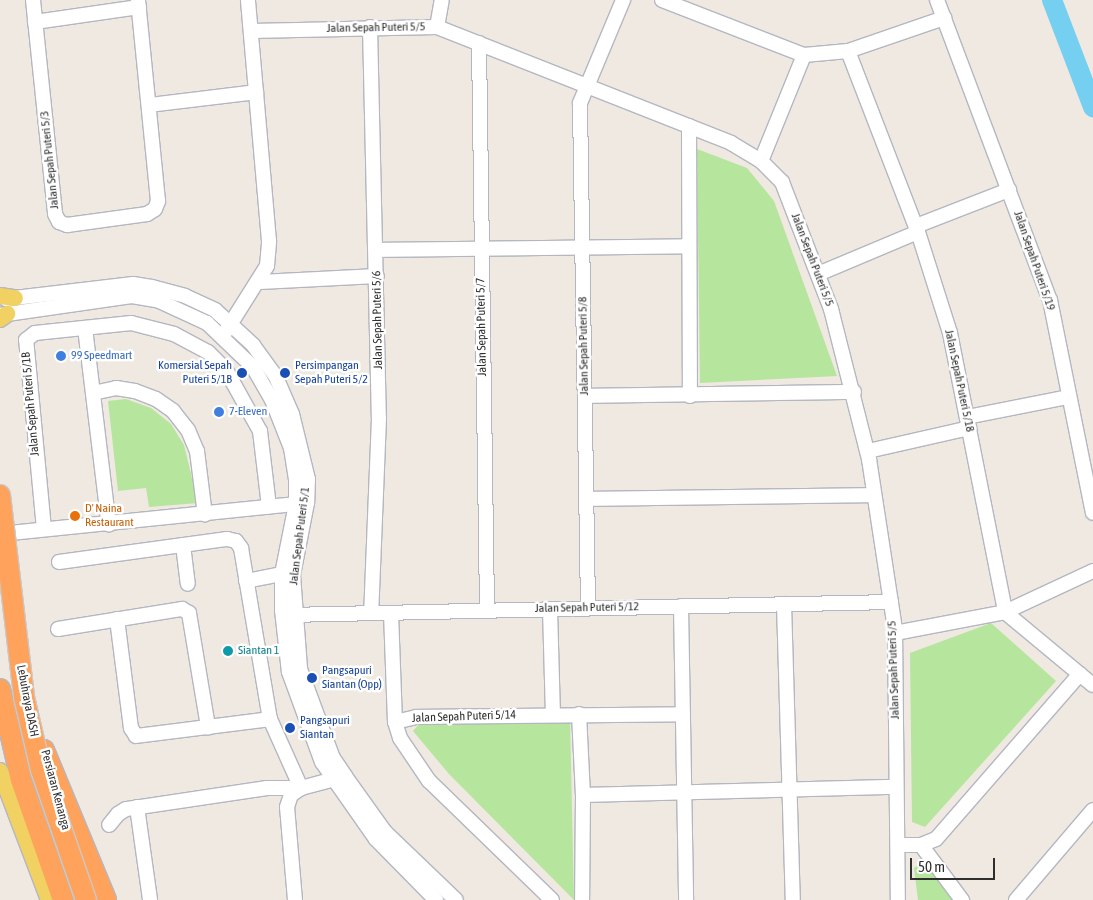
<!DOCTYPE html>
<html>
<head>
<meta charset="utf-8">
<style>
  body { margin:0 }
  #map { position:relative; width:1093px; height:900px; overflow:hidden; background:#efe9e1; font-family:"Asap Condensed",sans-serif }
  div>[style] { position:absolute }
  .green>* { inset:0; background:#b6e59e }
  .river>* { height:20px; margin:-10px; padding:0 10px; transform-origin:10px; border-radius:10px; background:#75cff0 }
  .roads { filter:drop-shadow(1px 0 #b4b7c1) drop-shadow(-1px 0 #b4b7c1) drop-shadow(0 1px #b4b7c1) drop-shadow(0 -1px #b4b7c1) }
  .minor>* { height:14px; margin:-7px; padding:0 7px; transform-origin:7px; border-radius:7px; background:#fff }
  .major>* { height:16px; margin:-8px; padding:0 8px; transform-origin:8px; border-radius:8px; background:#f2d163 }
  .highway>* { height:20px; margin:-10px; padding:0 10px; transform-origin:10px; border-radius:10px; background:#ffa35c }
  .bridges { filter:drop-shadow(1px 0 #c9c9c9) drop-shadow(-1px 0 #c9c9c9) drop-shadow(0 1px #c9c9c9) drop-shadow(0 -1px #c9c9c9) }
  .highway-bridge>* { height:20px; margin:-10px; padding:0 10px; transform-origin:10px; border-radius:10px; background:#ffa35c }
  .dots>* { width:14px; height:14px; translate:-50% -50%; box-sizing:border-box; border:2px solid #fff; border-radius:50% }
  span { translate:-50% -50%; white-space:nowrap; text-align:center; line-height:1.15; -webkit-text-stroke:5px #fff; paint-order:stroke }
  .street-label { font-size:12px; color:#2e2e2e }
  .shop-label { font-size:12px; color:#366cbe }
  .left { translate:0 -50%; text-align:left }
  .transit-label { font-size:12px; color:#164399 }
  .right { translate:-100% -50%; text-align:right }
  .food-label { font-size:12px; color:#c56008 }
  .culture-label { font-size:12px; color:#0d838f }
  .scale { position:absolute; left:910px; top:858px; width:85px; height:22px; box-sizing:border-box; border:2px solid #2e2e2e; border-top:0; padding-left:6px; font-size:15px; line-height:18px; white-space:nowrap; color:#2e2e2e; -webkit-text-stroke:4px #fff; paint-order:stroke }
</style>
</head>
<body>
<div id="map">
  <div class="green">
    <div style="clip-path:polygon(697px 149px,747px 168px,774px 201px,837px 376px,700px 383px)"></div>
    <div style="clip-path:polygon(126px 399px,151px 408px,171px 424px,184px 445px,198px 503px,149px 507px,146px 488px,118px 491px,108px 401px)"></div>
    <div style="clip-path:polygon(991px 623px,1056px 681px,925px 827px,912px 822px,910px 653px)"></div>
    <div style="clip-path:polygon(570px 719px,574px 900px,449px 774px,413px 731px,421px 722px)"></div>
    <div style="clip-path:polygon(923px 862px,954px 900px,918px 900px,914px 868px)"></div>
  </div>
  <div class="river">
    <div style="left:1052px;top:0;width:115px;rotate:69deg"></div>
  </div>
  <div class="roads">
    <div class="minor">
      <div style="left:33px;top:0;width:215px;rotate:84.1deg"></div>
      <div style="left:55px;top:214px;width:9px;rotate:63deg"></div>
      <div style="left:59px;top:222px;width:9px;rotate:21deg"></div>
      <div style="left:67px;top:225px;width:81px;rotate:-7.8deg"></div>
      <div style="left:147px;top:214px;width:9px;rotate:-32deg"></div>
      <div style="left:155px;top:209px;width:9px;rotate:-69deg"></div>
      <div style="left:158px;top:201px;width:202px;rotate:-95.7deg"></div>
      <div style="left:662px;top:0;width:152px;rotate:21.2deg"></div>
      <div style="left:804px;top:55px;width:44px;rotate:-5.2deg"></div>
      <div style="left:848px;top:51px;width:102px;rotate:-19deg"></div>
      <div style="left:937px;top:0;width:321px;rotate:69.4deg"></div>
      <div style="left:1050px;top:300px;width:217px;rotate:78.6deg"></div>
      <div style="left:35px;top:22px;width:105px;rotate:-8.2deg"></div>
      <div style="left:370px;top:27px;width:391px;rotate:88.7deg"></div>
      <div style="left:379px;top:418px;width:195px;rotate:92.3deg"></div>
      <div style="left:437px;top:27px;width:27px;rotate:-80deg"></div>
      <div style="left:251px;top:31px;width:186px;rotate:-1.2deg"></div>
      <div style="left:437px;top:27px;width:316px;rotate:21.5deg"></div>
      <div style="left:731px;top:143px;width:35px;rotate:31deg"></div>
      <div style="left:761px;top:161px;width:30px;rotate:45deg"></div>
      <div style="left:782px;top:182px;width:136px;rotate:68.9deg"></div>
      <div style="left:831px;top:309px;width:155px;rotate:75.8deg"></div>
      <div style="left:869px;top:459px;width:171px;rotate:81.3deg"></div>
      <div style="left:895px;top:628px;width:272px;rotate:89.4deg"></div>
      <div style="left:479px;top:43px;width:568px;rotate:89.19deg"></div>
      <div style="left:848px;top:51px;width:194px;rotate:68.9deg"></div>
      <div style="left:918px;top:232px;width:106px;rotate:72.4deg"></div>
      <div style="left:950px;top:333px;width:284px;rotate:78.8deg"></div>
      <div style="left:1005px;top:612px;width:114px;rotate:39.7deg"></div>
      <div style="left:149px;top:105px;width:108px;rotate:-6.9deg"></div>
      <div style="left:689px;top:126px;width:270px;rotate:89.8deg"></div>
      <div style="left:761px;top:161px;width:114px;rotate:-67.9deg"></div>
      <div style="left:916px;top:226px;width:100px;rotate:-21.2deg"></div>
      <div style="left:377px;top:250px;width:310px;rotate:-0.7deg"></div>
      <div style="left:818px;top:274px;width:108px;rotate:-22.8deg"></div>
      <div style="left:260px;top:282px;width:117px;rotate:-2.9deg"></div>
      <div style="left:6px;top:299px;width:128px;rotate:-6.7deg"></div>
      <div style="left:133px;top:284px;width:19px;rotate:9deg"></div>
      <div style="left:152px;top:287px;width:34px;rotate:15deg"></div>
      <div style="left:185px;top:296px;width:33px;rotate:25deg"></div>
      <div style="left:215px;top:310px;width:52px;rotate:42.6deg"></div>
      <div style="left:253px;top:345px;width:39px;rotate:54deg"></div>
      <div style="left:276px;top:377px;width:40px;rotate:66.6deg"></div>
      <div style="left:292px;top:414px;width:67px;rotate:76.2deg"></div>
      <div style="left:308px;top:479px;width:24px;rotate:92deg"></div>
      <div style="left:307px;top:503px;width:73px;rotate:101deg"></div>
      <div style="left:293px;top:575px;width:94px;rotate:85.7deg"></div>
      <div style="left:300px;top:669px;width:95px;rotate:69.7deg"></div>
      <div style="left:333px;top:758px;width:22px;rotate:56deg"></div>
      <div style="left:345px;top:776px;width:69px;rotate:54.5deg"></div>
      <div style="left:385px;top:832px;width:98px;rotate:43.8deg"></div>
      <div style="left:0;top:315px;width:133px;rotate:-8.2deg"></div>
      <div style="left:132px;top:296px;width:27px;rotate:10deg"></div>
      <div style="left:159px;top:301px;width:53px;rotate:24.6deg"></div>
      <div style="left:207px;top:323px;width:64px;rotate:43.7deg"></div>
      <div style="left:253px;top:367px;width:38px;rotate:60deg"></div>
      <div style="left:272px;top:400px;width:52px;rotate:68.4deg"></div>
      <div style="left:291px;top:448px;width:32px;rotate:81deg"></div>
      <div style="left:296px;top:480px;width:24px;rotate:90deg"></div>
      <div style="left:296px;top:504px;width:71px;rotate:101.3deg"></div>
      <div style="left:282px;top:574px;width:36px;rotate:90deg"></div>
      <div style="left:282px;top:610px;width:62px;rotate:83.6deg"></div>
      <div style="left:289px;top:672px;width:96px;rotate:69.9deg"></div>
      <div style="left:322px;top:762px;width:94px;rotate:55deg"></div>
      <div style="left:376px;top:839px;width:86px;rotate:45.5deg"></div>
      <div style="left:85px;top:328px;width:198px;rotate:83.1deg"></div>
      <div style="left:226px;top:331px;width:77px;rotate:-57.8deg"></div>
      <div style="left:267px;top:266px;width:25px;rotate:-85deg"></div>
      <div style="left:269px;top:241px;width:242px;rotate:-95deg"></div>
      <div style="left:93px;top:393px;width:24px;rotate:-12deg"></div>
      <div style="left:116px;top:388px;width:19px;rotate:9deg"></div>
      <div style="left:135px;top:391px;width:22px;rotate:21deg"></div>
      <div style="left:156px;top:399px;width:21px;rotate:35deg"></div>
      <div style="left:173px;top:411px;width:24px;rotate:52deg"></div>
      <div style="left:188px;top:430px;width:23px;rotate:67deg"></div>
      <div style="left:197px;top:451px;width:64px;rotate:82.9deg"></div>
      <div style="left:585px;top:396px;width:269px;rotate:-0.9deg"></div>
      <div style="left:967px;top:417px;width:103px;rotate:-11.2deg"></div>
      <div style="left:868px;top:451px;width:104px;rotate:-12.8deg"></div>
      <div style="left:588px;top:499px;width:286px;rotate:-0.8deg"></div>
      <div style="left:44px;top:529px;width:190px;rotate:-95.4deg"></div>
      <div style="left:26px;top:340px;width:11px;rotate:-38deg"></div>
      <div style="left:35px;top:333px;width:97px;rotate:-5.9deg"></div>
      <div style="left:131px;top:323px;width:44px;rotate:14.3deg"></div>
      <div style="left:174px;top:334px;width:38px;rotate:28deg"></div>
      <div style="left:208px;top:352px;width:25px;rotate:45deg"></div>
      <div style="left:226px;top:370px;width:70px;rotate:60.9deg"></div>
      <div style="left:260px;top:431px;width:76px;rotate:83.2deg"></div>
      <div style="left:0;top:534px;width:306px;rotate:-5.8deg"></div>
      <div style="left:183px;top:545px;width:39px;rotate:83deg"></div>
      <div style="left:59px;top:562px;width:170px;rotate:-7.8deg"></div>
      <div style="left:227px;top:539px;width:9px;rotate:13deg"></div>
      <div style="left:236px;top:541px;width:9px;rotate:54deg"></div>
      <div style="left:241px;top:548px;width:173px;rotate:80.4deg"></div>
      <div style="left:270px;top:719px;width:76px;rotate:65.8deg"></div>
      <div style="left:301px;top:788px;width:34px;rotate:180deg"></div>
      <div style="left:267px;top:788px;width:143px;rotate:171.5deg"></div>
      <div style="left:126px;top:809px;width:9px;rotate:148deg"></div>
      <div style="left:118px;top:814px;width:14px;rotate:129deg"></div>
      <div style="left:246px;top:581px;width:37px;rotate:-11deg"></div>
      <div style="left:784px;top:604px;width:296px;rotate:88.3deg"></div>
      <div style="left:681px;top:606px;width:294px;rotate:89deg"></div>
      <div style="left:588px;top:608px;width:505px;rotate:-90.91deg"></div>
      <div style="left:580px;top:103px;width:112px;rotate:-67.3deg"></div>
      <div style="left:550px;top:609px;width:106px;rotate:88.4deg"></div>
      <div style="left:391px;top:613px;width:109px;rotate:87.9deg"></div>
      <div style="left:287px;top:615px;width:604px;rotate:-1.23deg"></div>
      <div style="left:117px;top:619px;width:110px;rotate:82.7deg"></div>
      <div style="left:131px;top:728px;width:9px;rotate:58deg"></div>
      <div style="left:136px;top:736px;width:135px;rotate:-7.2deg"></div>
      <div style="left:58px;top:629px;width:126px;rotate:-9.2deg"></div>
      <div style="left:182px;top:609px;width:8px;rotate:30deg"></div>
      <div style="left:189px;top:613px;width:116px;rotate:80.5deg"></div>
      <div style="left:895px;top:633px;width:112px;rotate:-10.8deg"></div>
      <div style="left:1005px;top:612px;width:97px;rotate:-25deg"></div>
      <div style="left:579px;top:714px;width:81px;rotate:87.2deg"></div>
      <div style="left:583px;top:795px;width:105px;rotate:90.5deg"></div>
      <div style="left:583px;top:795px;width:313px;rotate:-1.5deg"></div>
      <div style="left:137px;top:807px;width:94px;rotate:82deg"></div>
      <div style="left:898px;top:845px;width:23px"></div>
      <div style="left:921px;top:845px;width:16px;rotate:-22deg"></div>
      <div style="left:936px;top:839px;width:219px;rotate:-48.9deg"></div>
      <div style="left:921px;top:845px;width:69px;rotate:53.3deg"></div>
      <div style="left:295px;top:900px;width:93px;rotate:-94.9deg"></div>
      <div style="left:287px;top:807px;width:13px;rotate:-72deg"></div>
      <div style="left:291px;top:795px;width:12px;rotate:-35deg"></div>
      <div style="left:301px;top:788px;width:42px;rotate:-15deg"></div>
      <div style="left:552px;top:900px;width:171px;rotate:-135.9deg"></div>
      <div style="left:429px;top:781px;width:52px;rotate:-124deg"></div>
      <div style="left:400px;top:738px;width:17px;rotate:-107deg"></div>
      <div style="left:395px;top:722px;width:22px;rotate:-13deg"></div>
      <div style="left:416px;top:717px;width:267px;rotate:-0.6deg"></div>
      <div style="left:1016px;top:900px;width:118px;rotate:-49.5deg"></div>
    </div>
    <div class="major">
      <div style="left:0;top:296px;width:15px;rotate:8deg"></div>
      <div style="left:0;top:319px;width:9px;rotate:-36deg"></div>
      <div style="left:0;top:771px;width:138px;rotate:69.2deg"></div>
    </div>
    <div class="highway">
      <div style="left:0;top:689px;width:93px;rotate:77deg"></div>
      <div style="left:21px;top:780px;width:127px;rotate:70.7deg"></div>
      <div style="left:44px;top:750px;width:162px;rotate:67.5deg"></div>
    </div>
  </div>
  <div class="bridges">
    <div class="highway-bridge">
      <div style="left:0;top:495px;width:203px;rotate:83.2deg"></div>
      <div style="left:24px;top:697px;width:75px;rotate:76.9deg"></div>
      <div style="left:41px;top:770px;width:138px;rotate:70.9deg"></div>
    </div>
  </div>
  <div class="dots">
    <div style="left:61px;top:356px;background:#3f7fe0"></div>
    <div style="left:242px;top:373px;background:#1a4fb4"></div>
    <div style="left:285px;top:373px;background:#1a4fb4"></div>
    <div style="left:219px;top:412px;background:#3f7fe0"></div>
    <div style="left:75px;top:516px;background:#e8710a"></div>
    <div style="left:228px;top:651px;background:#0f9aa8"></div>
    <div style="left:312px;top:678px;background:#1a4fb4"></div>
    <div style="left:290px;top:728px;background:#1a4fb4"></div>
  </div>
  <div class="street-label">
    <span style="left:376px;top:28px;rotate:-1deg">Jalan Sepah Puteri 5/5</span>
    <span style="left:50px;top:160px;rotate:-96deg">Jalan Sepah Puteri 5/3</span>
    <span style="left:812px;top:260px;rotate:69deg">Jalan Sepah Puteri 5/5</span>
    <span style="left:1034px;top:261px;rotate:71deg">Jalan Sepah Puteri 5/19</span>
    <span style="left:378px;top:320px;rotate:-91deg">Jalan Sepah Puteri 5/6</span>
    <span style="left:482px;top:327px;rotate:-91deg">Jalan Sepah Puteri 5/7</span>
    <span style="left:584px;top:346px;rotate:-91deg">Jalan Sepah Puteri 5/8</span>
    <span style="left:959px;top:381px;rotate:78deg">Jalan Sepah Puteri 5/18</span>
    <span style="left:31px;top:404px;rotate:-95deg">Jalan Sepah Puteri 5/1B</span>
    <span style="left:300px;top:536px;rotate:-83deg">Jalan Sepah Puteri 5/1</span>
    <span style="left:587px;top:608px;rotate:-1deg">Jalan Sepah Puteri 5/12</span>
    <span style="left:894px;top:670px;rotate:-92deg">Jalan Sepah Puteri 5/5</span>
    <span style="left:27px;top:701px;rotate:79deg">Lebuhraya DASH</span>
    <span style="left:464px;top:717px;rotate:-2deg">Jalan Sepah Puteri 5/14</span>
    <span style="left:55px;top:790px;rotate:75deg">Persiaran Kenanga</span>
  </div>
  <div class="shop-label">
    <span class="left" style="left:71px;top:356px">99 Speedmart</span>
    <span class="left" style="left:229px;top:412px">7-Eleven</span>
  </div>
  <div class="transit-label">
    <span class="right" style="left:232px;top:373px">Komersial Sepah<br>Puteri 5/1B</span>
    <span class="left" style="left:295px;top:373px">Persimpangan<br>Sepah Puteri 5/2</span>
    <span class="left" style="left:322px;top:678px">Pangsapuri<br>Siantan (Opp)</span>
    <span class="left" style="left:300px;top:728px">Pangsapuri<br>Siantan</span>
  </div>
  <div class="food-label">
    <span class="left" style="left:85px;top:516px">D' Naina<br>Restaurant</span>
  </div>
  <div class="culture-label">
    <span class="left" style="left:238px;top:651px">Siantan 1</span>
  </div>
  <div class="scale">50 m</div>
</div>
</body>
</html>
